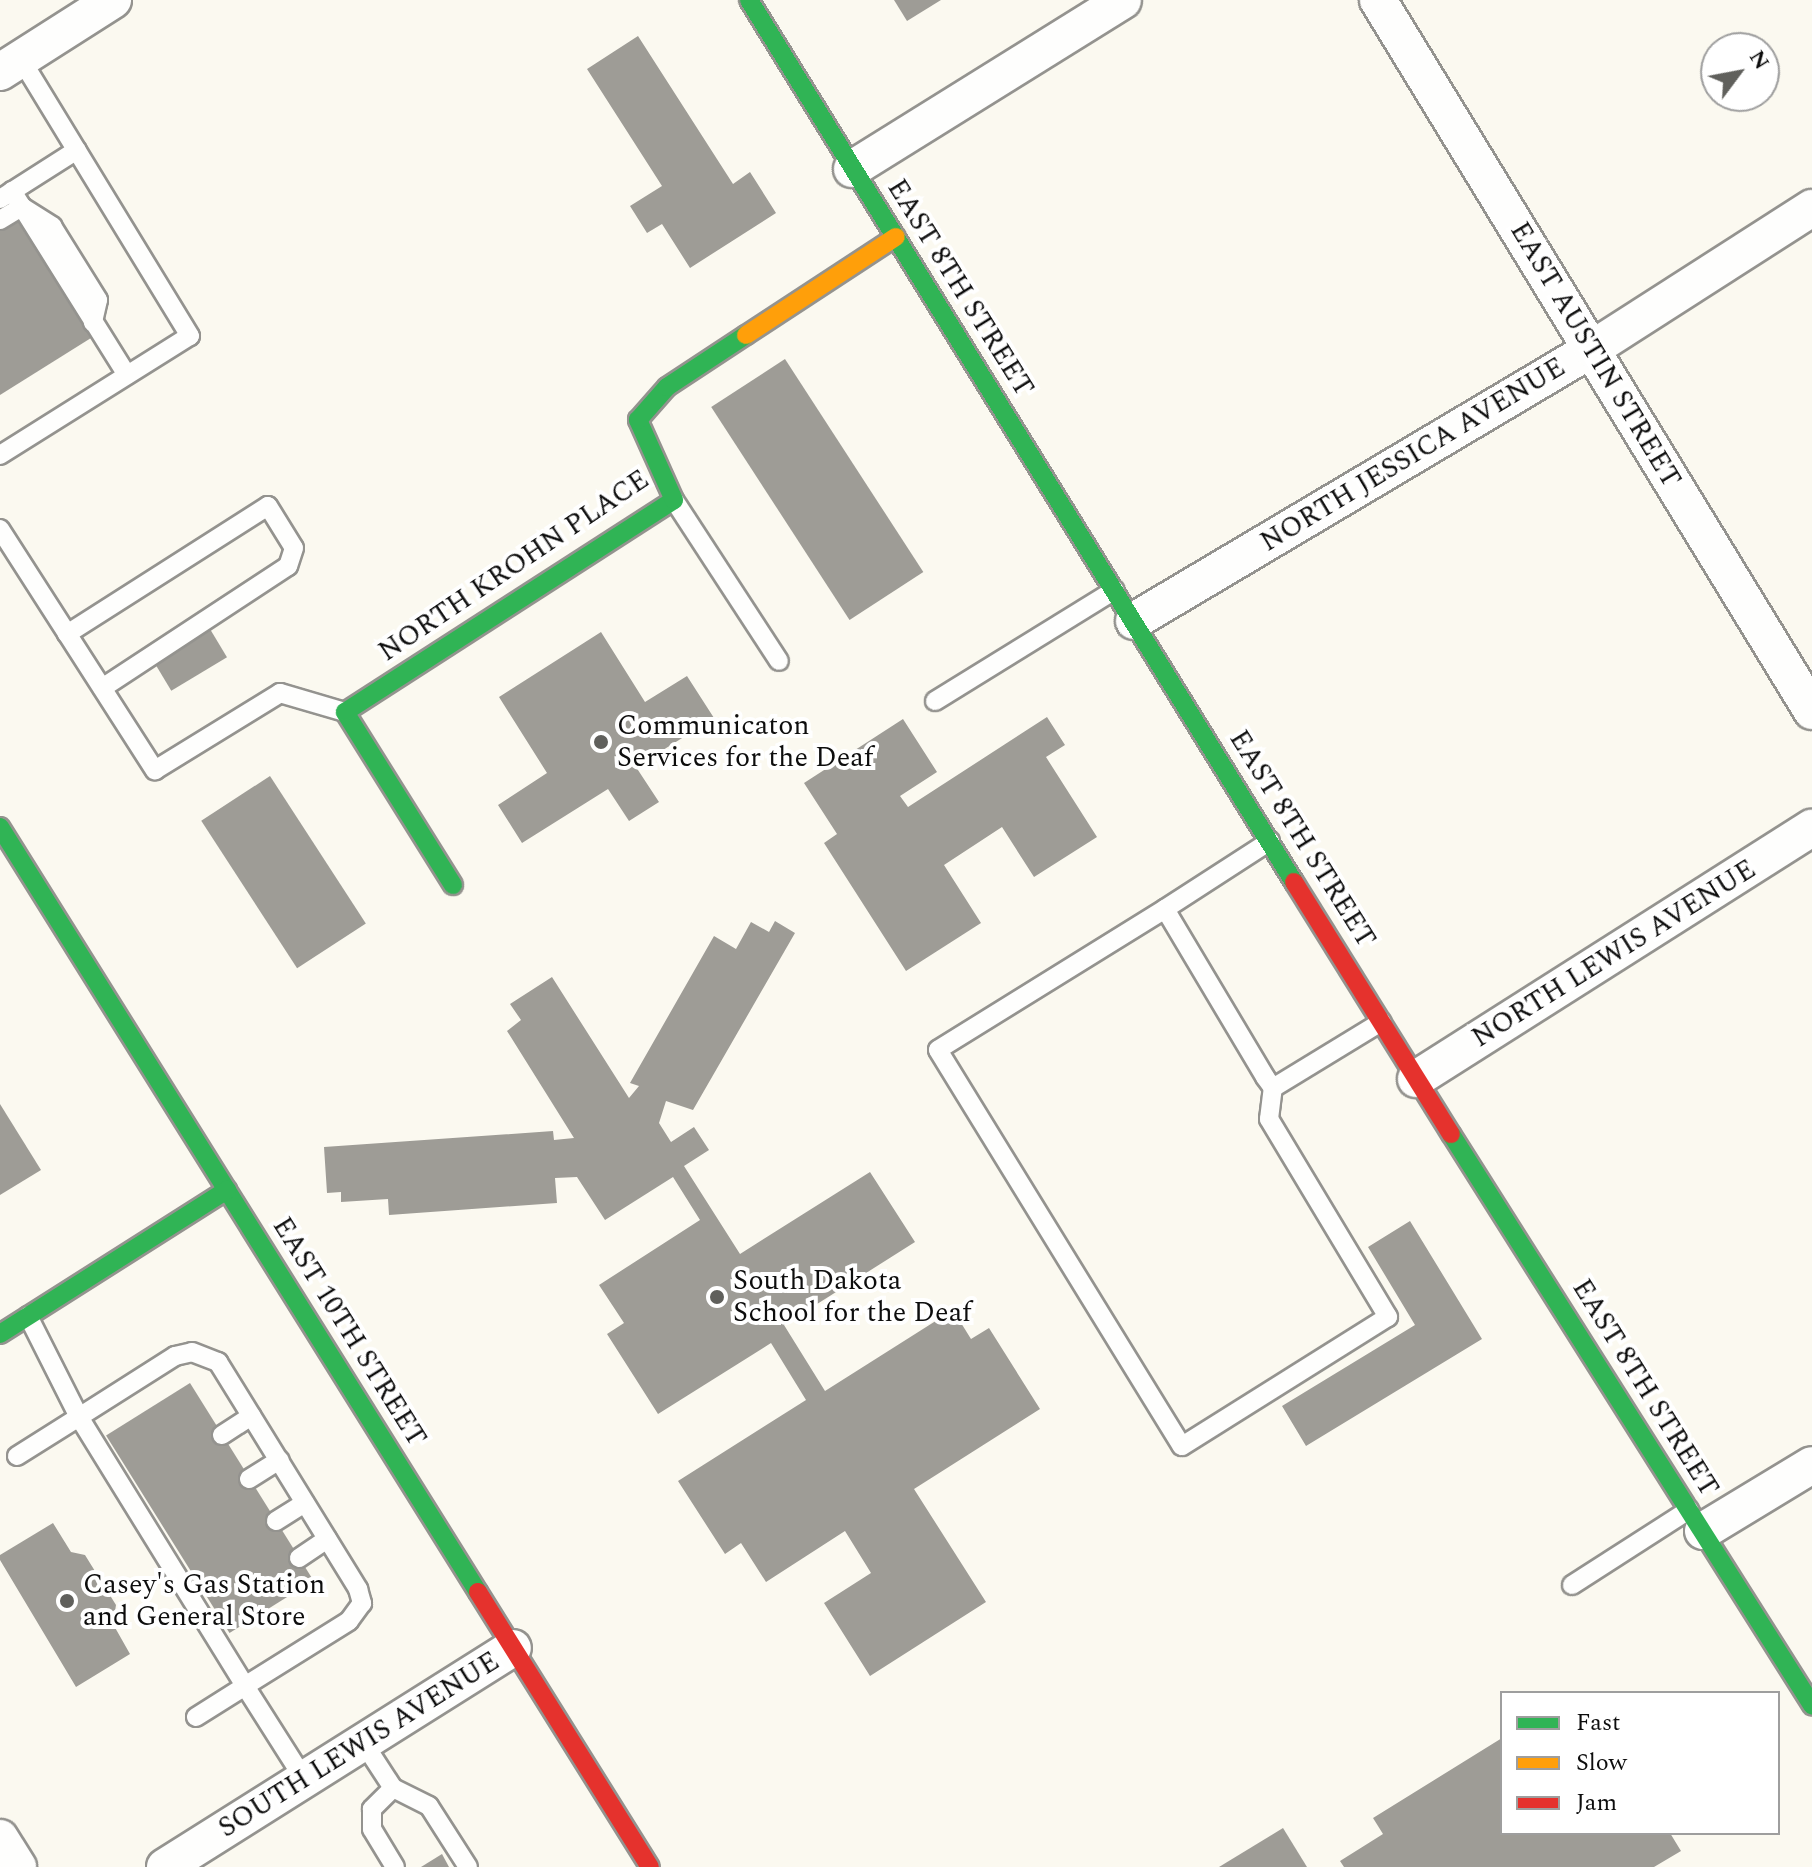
<!DOCTYPE html>
<html>
<head>
<meta charset="utf-8">
<style>
  body { margin:0 }
  #map { position:relative; width:1812px; height:1867px; overflow:hidden; background:#fbf9f0; font-family:Spectral,serif }
  div>[style] { position:absolute }
  .building>* { inset:0; background:#9e9c96; transform-origin:0 0 }
  .roads { filter:drop-shadow(2px 0 #94938f) drop-shadow(-2px 0 #94938f) drop-shadow(0 2px #94938f) drop-shadow(0 -2px #94938f) }
  .lane>* { height:18px; margin:-9px; padding:0 9px; transform-origin:9px; border-radius:9px; background:#fefefd }
  .street>* { height:36px; margin:-18px; padding:0 18px; transform-origin:18px; border-radius:18px; background:#fefefd }
  .fast>* { height:18px; margin:-9px; padding:0 9px; transform-origin:9px; border-radius:9px; background:#30b455 }
  .slow>* { height:18px; margin:-9px; padding:0 9px; transform-origin:9px; border-radius:9px; background:#ff9f0a }
  .jam>* { height:18px; margin:-9px; padding:0 9px; transform-origin:9px; border-radius:9px; background:#e5322d }
  .dots>* { width:22px; height:22px; translate:-50% -50%; box-sizing:border-box; border:4px solid #fff; border-radius:50% }
  span { translate:-50% -50%; white-space:nowrap; text-align:center; line-height:1.15; -webkit-text-stroke:8px #fff; paint-order:stroke }
  .street-label { font-size:28px; color:#0d0d0d }
  .poi-label { font-size:28px; color:#0d0d0d }
  .left { translate:0 -50%; text-align:left }
  .legend { position:absolute; left:1500px; top:1691px; width:280px; height:144px; box-sizing:border-box; background:#fff; border:2px solid #9e9e9e; margin:0; padding:10px 14px; list-style:none; font-size:24px; color:#0d0d0d }
  .legend li { display:flex; align-items:center; gap:16px; height:40px }
  .legend b { width:40px; border:2px solid #9e9e9e }
  .north { position:absolute; left:1700px; top:32px; width:80px; height:80px; box-sizing:border-box; background:#fff; border:2px solid #9e9e9e; border-radius:50%; rotate:58deg; font-size:22px; font-weight:700; line-height:32px; text-align:center; color:#0d0d0d }
  .north::after { content:''; display:block; margin:auto; width:28px; height:36px; background:#60605c; clip-path:polygon(50% 0,100% 100%,50% 72%,0 100%) }
</style>
</head>
<body>
<div id="map">
  <div class="building">
    <div style="clip-path:polygon(894px 0,941px 0,907px 21px)"></div>
    <div style="clip-path:polygon(638px 36px,733px 184px,750px 172px,776px 213px,690px 268px,662px 224px,647px 233px,630px 206px,662px 186px,587px 69px)"></div>
    <div style="clip-path:polygon(14px 215px,91px 338px,0 395px,0 224px)"></div>
    <div style="left:785px;top:359px;width:254px;height:88px;rotate:57deg"></div>
    <div style="left:210px;top:629px;width:33px;height:65px;rotate:59deg"></div>
    <div style="clip-path:polygon(601px 632px,645px 702px,687px 676px,714px 718px,636px 767px,659px 802px,629px 821px,608px 789px,522px 843px,498px 805px,547px 773px,499px 697px)"></div>
    <div style="clip-path:polygon(1047px 717px,1065px 745px,1046px 757px,1097px 837px,1034px 877px,1002px 827px,944px 865px,981px 923px,906px 971px,824px 843px,837px 834px,804px 783px,903px 719px,937px 772px,900px 796px,908px 807px)"></div>
    <div style="left:270px;top:776px;width:176px;height:82px;rotate:57deg"></div>
    <div style="clip-path:polygon(775px 921px,795px 933px,693px 1110px,666px 1101px,659px 1123px,671px 1142px,694px 1127px,709px 1150px,684px 1166px,740px 1254px,870px 1172px,915px 1242px,784px 1325px,825px 1391px,953px 1310px,971px 1339px,989px 1328px,1040px 1409px,914px 1489px,986px 1602px,870px 1676px,824px 1603px,871px 1573px,845px 1531px,766px 1582px,741px 1543px,725px 1554px,678px 1481px,806px 1400px,771px 1343px,658px 1414px,607px 1334px,624px 1323px,599px 1285px,700px 1220px,673px 1177px,605px 1220px,577px 1177px,555px 1178px,557px 1203px,389px 1215px,388px 1199px,341px 1202px,341px 1192px,327px 1193px,324px 1147px,553px 1131px,554px 1140px,574px 1138px,507px 1031px,521px 1020px,510px 1004px,552px 977px,629px 1098px,639px 1086px,630px 1083px,714px 936px,736px 949px,751px 922px,769px 932px)"></div>
    <div style="clip-path:polygon(0 1104px,41px 1170px,0 1195px)"></div>
    <div style="clip-path:polygon(1410px 1221px,1482px 1339px,1306px 1446px,1282px 1406px,1415px 1325px,1368px 1247px)"></div>
    <div style="left:190px;top:1383px;width:233px;height:99px;rotate:58deg"></div>
    <div style="clip-path:polygon(53px 1523px,71px 1552px,85px 1555px,116px 1605px,113px 1624px,130px 1654px,76px 1687px,0 1560px,0 1555px)"></div>
    <div style="clip-path:polygon(1502px 1738px,1502px 1833px,1670px 1833px,1681px 1851px,1654px 1867px,1344px 1867px,1340px 1861px,1383px 1834px,1373px 1818px)"></div>
    <div style="clip-path:polygon(1283px 1828px,1307px 1867px,1219px 1867px)"></div>
    <div style="clip-path:polygon(442px 1854px,449px 1867px,421px 1867px)"></div>
  </div>
  <div class="roads">
    <div class="lane">
      <div style="left:12px;top:191px;width:19px;rotate:58deg"></div>
      <div style="left:22px;top:207px;width:36px;rotate:32deg"></div>
      <div style="left:52px;top:226px;width:87px;rotate:58.1deg"></div>
      <div style="left:98px;top:300px;width:23px;rotate:103deg"></div>
      <div style="left:0;top:199px;width:91px;rotate:-32.5deg"></div>
      <div style="left:0;top:220px;width:26px;rotate:-31deg"></div>
      <div style="left:22px;top:207px;width:198px;rotate:58deg"></div>
      <div style="left:0;top:455px;width:224px;rotate:-32.1deg"></div>
      <div style="left:190px;top:336px;width:324px;rotate:-121.4deg"></div>
      <div style="left:674px;top:500px;width:192px;rotate:56.9deg"></div>
      <div style="left:0;top:529px;width:287px;rotate:57.3deg"></div>
      <div style="left:155px;top:770px;width:147px;rotate:-31.6deg"></div>
      <div style="left:280px;top:693px;width:68px;rotate:16.3deg"></div>
      <div style="left:67px;top:634px;width:238px;rotate:-32.5deg"></div>
      <div style="left:268px;top:506px;width:49px;rotate:58.2deg"></div>
      <div style="left:294px;top:548px;width:19px;rotate:108deg"></div>
      <div style="left:288px;top:566px;width:222px;rotate:146.7deg"></div>
      <div style="left:935px;top:701px;width:211px;rotate:-31.7deg"></div>
      <div style="left:1270px;top:841px;width:125px;rotate:147.1deg"></div>
      <div style="left:1165px;top:909px;width:196px;rotate:59.2deg"></div>
      <div style="left:1265px;top:1077px;width:14px;rotate:54deg"></div>
      <div style="left:1273px;top:1088px;width:127px;rotate:-31.4deg"></div>
      <div style="left:1165px;top:909px;width:267px;rotate:148.2deg"></div>
      <div style="left:938px;top:1050px;width:465px;rotate:58.4deg"></div>
      <div style="left:1182px;top:1446px;width:243px;rotate:-32.1deg"></div>
      <div style="left:1388px;top:1317px;width:231px;rotate:-121deg"></div>
      <div style="left:1269px;top:1119px;width:31px;rotate:-83deg"></div>
      <div style="left:28px;top:1316px;width:113px;rotate:63.2deg"></div>
      <div style="left:79px;top:1417px;width:114px;rotate:-32.4deg"></div>
      <div style="left:175px;top:1356px;width:17px;rotate:-13deg"></div>
      <div style="left:192px;top:1352px;width:28px;rotate:21deg"></div>
      <div style="left:218px;top:1362px;width:267px;rotate:58.3deg"></div>
      <div style="left:358px;top:1589px;width:15px;rotate:74deg"></div>
      <div style="left:362px;top:1603px;width:22px;rotate:126deg"></div>
      <div style="left:349px;top:1621px;width:123px;rotate:148deg"></div>
      <div style="left:245px;top:1686px;width:110px;rotate:57.6deg"></div>
      <div style="left:222px;top:1435px;width:35px;rotate:-33deg"></div>
      <div style="left:17px;top:1456px;width:73px;rotate:-32.2deg"></div>
      <div style="left:79px;top:1417px;width:316px;rotate:58.3deg"></div>
      <div style="left:245px;top:1686px;width:58px;rotate:147.7deg"></div>
      <div style="left:249px;top:1479px;width:36px;rotate:-32deg"></div>
      <div style="left:276px;top:1521px;width:34px;rotate:-32deg"></div>
      <div style="left:299px;top:1558px;width:34px;rotate:-34deg"></div>
      <div style="left:1572px;top:1585px;width:139px;rotate:-32.7deg"></div>
      <div style="left:363px;top:1742px;width:55px;rotate:56.9deg"></div>
      <div style="left:393px;top:1788px;width:40px;rotate:26.6deg"></div>
      <div style="left:429px;top:1806px;width:72px;rotate:57.4deg"></div>
      <div style="left:393px;top:1788px;width:30px;rotate:135deg"></div>
      <div style="left:372px;top:1809px;width:20px;rotate:90deg"></div>
      <div style="left:372px;top:1829px;width:44px;rotate:58.8deg"></div>
    </div>
    <div class="street">
      <div style="left:1378px;top:0;width:833px;rotate:58.6deg"></div>
      <div style="left:0;top:72px;width:134px;rotate:-32.5deg"></div>
      <div style="left:852px;top:169px;width:319px;rotate:-31.9deg"></div>
      <div style="left:1134px;top:621px;width:533px;rotate:-30.71deg"></div>
      <div style="left:1592px;top:349px;width:261px;rotate:-32.7deg"></div>
      <div style="left:1416px;top:1079px;width:469px;rotate:-32.4deg"></div>
      <div style="left:1703px;top:1531px;width:127px;rotate:-31.2deg"></div>
      <div style="left:0;top:1838px;width:34px;rotate:58deg"></div>
      <div style="left:165px;top:1867px;width:411px;rotate:-32.2deg"></div>
    </div>
    <div class="fast">
      <div style="left:749px;top:0;width:1037px;rotate:58.29deg"></div>
      <div style="left:0;top:827px;width:902px;rotate:58deg"></div>
      <div style="left:453px;top:885px;width:204px;rotate:-122deg"></div>
      <div style="left:345px;top:712px;width:391px;rotate:-32.8deg"></div>
      <div style="left:674px;top:500px;width:88px;rotate:-114.2deg"></div>
      <div style="left:638px;top:420px;width:44px;rotate:-48.7deg"></div>
      <div style="left:667px;top:387px;width:95px;rotate:-33.4deg"></div>
      <div style="left:1451px;top:1134px;width:676px;rotate:57.7deg"></div>
      <div style="left:0;top:1334px;width:269px;rotate:-32.4deg"></div>
    </div>
    <div class="slow">
      <div style="left:746px;top:335px;width:179px;rotate:-33.2deg"></div>
    </div>
    <div class="jam">
      <div style="left:1294px;top:882px;width:297px;rotate:58.1deg"></div>
      <div style="left:478px;top:1592px;width:324px;rotate:58deg"></div>
    </div>
  </div>
  <div class="dots">
    <div style="left:601px;top:742px;background:#60605c"></div>
    <div style="left:717px;top:1297px;background:#60605c"></div>
    <div style="left:67px;top:1601px;background:#60605c"></div>
  </div>
  <div class="street-label">
    <span style="left:960px;top:288px;rotate:58deg">EAST 8TH STREET</span>
    <span style="left:1595px;top:355px;rotate:59deg">EAST AUSTIN STREET</span>
    <span style="left:1413px;top:455px;rotate:-31deg">NORTH JESSICA AVENUE</span>
    <span style="left:514px;top:566px;rotate:-34deg">NORTH KROHN PLACE</span>
    <span style="left:1302px;top:839px;rotate:58deg">EAST 8TH STREET</span>
    <span style="left:1614px;top:954px;rotate:-32deg">NORTH LEWIS AVENUE</span>
    <span style="left:349px;top:1332px;rotate:58deg">EAST 10TH STREET</span>
    <span style="left:1645px;top:1388px;rotate:58deg">EAST 8TH STREET</span>
    <span style="left:359px;top:1745px;rotate:-32deg">SOUTH LEWIS AVENUE</span>
  </div>
  <div class="poi-label">
    <span class="left" style="left:617px;top:742px">Communicaton<br>Services for the Deaf</span>
    <span class="left" style="left:733px;top:1297px">South Dakota<br>School for the Deaf</span>
    <span class="left" style="left:83px;top:1601px">Casey's Gas Station<br>and General Store</span>
  </div>
  <ul class="legend">
  <li><b style="height:10px;background:#30b455"></b>Fast</li>
  <li><b style="height:10px;background:#ff9f0a"></b>Slow</li>
  <li><b style="height:10px;background:#e5322d"></b>Jam</li>
  </ul>
  <div class="north">N</div>
</div>
</body>
</html>
